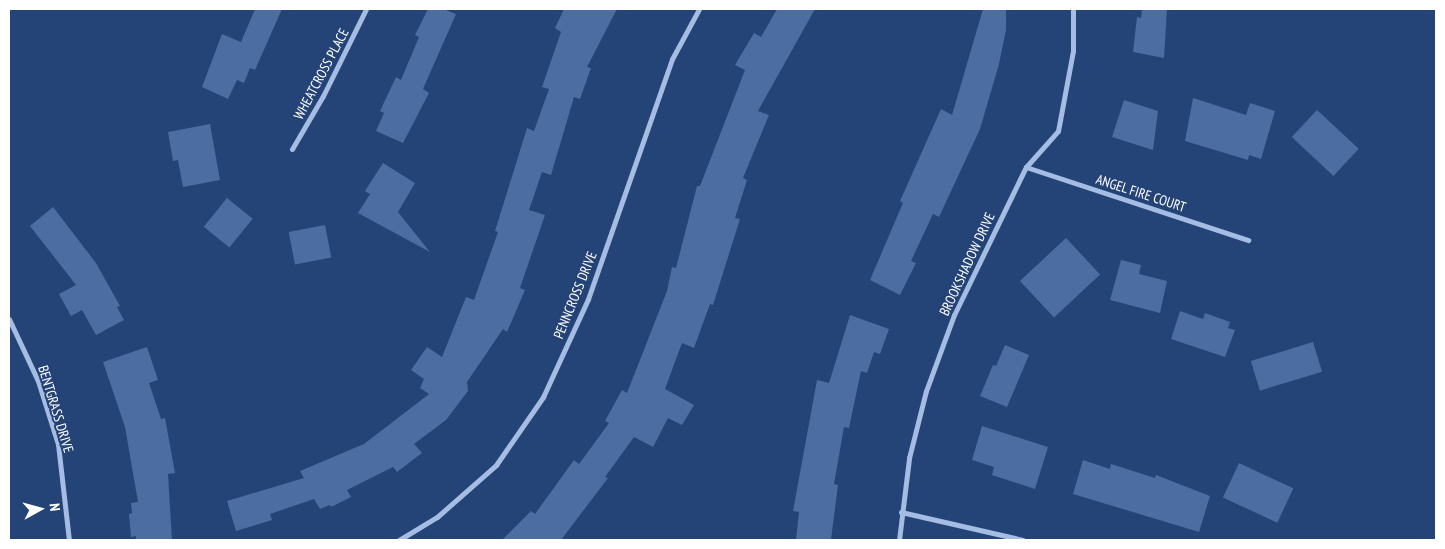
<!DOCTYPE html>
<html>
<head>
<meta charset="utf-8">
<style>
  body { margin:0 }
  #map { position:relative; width:1445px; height:549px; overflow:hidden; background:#244377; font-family:"PT Sans Narrow",sans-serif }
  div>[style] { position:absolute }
  .building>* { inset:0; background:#4c6da1; transform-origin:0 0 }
  .street>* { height:5px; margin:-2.5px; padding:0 2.5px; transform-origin:2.5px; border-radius:2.5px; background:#a5bde3 }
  span { translate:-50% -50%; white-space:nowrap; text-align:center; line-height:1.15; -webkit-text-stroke:4px #244377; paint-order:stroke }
  .street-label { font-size:14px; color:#fff }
  .frame { position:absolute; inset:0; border:10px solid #fff; pointer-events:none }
  .north { position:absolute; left:15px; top:484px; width:50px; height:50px; -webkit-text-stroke:4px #244377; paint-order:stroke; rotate:83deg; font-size:14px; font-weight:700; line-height:20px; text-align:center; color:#fff }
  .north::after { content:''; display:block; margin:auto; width:18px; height:22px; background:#fff; clip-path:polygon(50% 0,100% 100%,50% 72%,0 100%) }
</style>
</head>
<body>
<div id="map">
  <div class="building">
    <div style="clip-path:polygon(255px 9px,282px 9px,255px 70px,250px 68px,244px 83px,237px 80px,228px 99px,202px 87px,222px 34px,241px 42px)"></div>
    <div style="clip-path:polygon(428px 9px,443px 9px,456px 14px,423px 89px,429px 93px,403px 143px,376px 131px,384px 113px,380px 111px,396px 77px,401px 80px,419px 37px,415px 35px)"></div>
    <div style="clip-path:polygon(564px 9px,617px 9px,587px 67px,591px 68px,580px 99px,574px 97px,551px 175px,542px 172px,529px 210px,545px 215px,520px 288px,525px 290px,507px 332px,503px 329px,467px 382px,468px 391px,446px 420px,414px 444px,422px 453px,397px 472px,393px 467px,347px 490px,351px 497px,331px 507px,330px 505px,320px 509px,314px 499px,270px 514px,272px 520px,236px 531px,227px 501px,304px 478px,300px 471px,364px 444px,429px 394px,420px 388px,424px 379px,411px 370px,427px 347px,442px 357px,466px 297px,474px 300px,498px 232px,495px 231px,527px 128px,534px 131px,549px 89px,542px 87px,561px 32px,555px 28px)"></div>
    <div style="clip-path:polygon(777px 9px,815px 9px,758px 111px,769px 115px,743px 178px,747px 180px,735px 218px,740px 219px,713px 305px,710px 304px,694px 348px,682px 343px,665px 389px,694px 405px,682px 425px,668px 418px,653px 447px,634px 437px,605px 477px,608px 478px,561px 540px,502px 540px,531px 511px,535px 514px,574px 460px,579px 464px,609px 423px,605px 421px,622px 390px,627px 393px,667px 291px,672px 267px,676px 268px,697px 186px,700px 186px,745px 70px,735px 65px,754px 33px,761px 37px)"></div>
    <div style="clip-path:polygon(983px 9px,1006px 9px,1006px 30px,999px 64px,980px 129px,939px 217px,933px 214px,911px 261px,916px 263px,900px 295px,870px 280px,903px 203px,900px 201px,941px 109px,952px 115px)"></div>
    <div style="clip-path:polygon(1142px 9px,1167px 9px,1164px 58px,1133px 52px,1137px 17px,1141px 18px)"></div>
    <div style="clip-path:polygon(1193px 98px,1246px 115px,1250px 103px,1275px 111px,1261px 159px,1249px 155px,1248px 160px,1185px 141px)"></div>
    <div style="clip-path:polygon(1124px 100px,1158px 111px,1153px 150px,1112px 137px)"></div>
    <div style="left:1317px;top:110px;width:57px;height:37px;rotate:43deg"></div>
    <div style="clip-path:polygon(210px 124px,220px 180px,183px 187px,178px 160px,173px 161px,168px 132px)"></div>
    <div style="clip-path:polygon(383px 163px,415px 183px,398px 212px,430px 252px,358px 213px,370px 194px,365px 191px)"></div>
    <div style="left:227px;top:198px;width:33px;height:37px;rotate:39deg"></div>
    <div style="clip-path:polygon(53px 207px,96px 263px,120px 306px,117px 307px,124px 320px,96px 335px,82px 310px,71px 316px,59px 294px,76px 285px,30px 226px)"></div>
    <div style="left:325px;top:225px;width:33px;height:37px;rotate:79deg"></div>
    <div style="left:1066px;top:238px;width:50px;height:63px;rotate:47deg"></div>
    <div style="clip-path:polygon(1121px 260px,1141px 265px,1139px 274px,1167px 281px,1160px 313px,1110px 300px)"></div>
    <div style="clip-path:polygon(1180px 311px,1203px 319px,1205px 313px,1230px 322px,1228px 328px,1235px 330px,1225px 357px,1171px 339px)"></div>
    <div style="clip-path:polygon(850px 315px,889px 329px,880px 354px,874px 352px,867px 373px,861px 371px,849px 428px,844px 427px,834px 484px,838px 485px,831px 540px,796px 540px,799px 512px,793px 511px,817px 380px,829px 383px)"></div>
    <div style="left:1313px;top:342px;width:31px;height:65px;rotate:73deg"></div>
    <div style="clip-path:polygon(1005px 345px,1029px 355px,1007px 407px,980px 396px,993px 365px,996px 366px)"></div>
    <div style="clip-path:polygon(147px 347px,158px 380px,149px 383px,161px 419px,165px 418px,175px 473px,168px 474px,172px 540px,136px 540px,136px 536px,131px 537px,129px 514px,132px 513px,131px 503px,138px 502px,125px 427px,103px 362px)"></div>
    <div style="clip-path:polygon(982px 426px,1048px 447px,1035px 489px,992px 475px,994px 467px,972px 460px)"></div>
    <div style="clip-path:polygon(1083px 460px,1110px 469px,1111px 464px,1155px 478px,1156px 475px,1210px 496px,1199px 532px,1073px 494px)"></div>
    <div style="left:1239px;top:463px;width:60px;height:38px;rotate:25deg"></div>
  </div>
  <div class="street">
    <div style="left:292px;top:149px;width:61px;rotate:-59.7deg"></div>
    <div style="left:323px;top:96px;width:97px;rotate:-63.7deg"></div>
    <div style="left:1026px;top:167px;width:234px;rotate:18.2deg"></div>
    <div style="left:9px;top:319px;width:68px;rotate:64.9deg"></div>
    <div style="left:38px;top:381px;width:66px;rotate:72.4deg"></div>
    <div style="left:58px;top:444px;width:97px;rotate:83.5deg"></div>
    <div style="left:901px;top:512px;width:125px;rotate:12.9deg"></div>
    <div style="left:399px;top:540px;width:44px;rotate:-31.2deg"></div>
    <div style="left:437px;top:517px;width:79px;rotate:-41.4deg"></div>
    <div style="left:496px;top:465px;width:83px;rotate:-55.3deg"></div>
    <div style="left:543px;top:397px;width:108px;rotate:-65.3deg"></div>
    <div style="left:588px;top:299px;width:254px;rotate:-70.7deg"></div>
    <div style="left:672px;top:59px;width:57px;rotate:-61.6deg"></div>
    <div style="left:899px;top:540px;width:83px;rotate:-83deg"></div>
    <div style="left:909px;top:458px;width:69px;rotate:-75.8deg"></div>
    <div style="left:926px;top:391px;width:81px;rotate:-69.8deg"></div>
    <div style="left:954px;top:315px;width:165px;rotate:-64.1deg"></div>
    <div style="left:1026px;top:167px;width:48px;rotate:-48.4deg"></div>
    <div style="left:1058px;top:131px;width:81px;rotate:-79.4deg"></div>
    <div style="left:1073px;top:51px;width:42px;rotate:-90deg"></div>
  </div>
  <div class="street-label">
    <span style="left:321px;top:74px;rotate:-62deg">WHEATCROSS PLACE</span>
    <span style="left:1141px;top:193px;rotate:18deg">ANGEL FIRE COURT</span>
    <span style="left:967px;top:264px;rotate:-65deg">BROOKSHADOW DRIVE</span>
    <span style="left:575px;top:295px;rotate:-68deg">PENNCROSS DRIVE</span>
    <span style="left:56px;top:409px;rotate:73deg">BENTGRASS DRIVE</span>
  </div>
  <div class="frame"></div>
  <div class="north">N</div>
</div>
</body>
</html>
